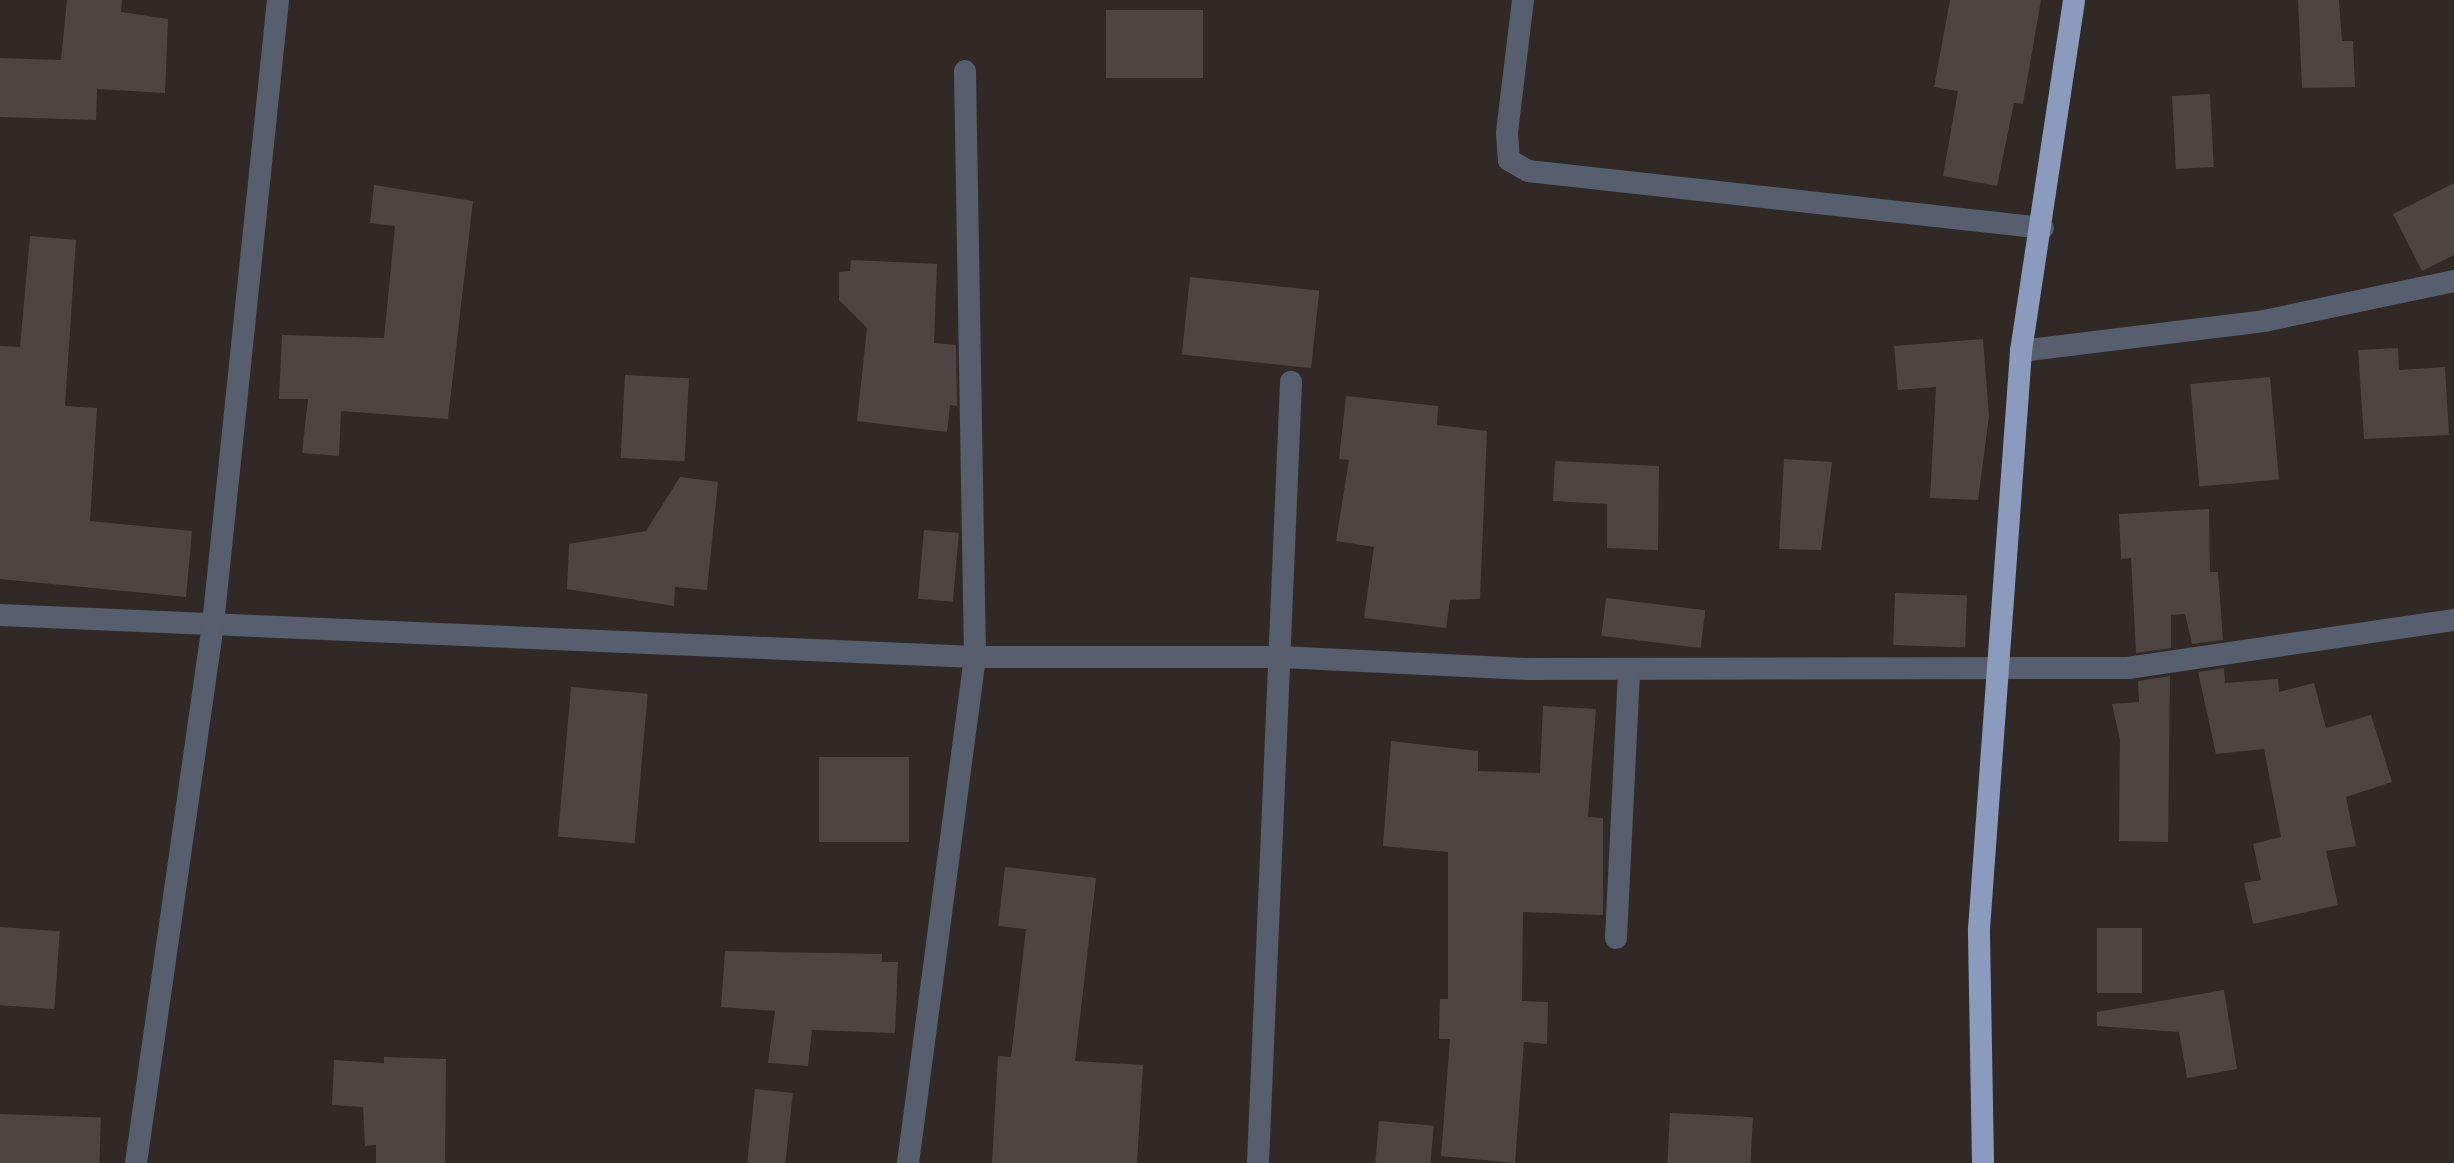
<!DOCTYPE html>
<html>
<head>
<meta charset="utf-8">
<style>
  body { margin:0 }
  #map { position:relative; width:2454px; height:1163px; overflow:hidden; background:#302926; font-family:Karla,sans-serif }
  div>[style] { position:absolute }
  .building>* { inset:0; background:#4d4541; transform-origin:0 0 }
  .minor>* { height:22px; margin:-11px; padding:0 11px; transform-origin:11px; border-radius:11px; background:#575e6e }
  .trunk>* { height:22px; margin:-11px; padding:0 11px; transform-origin:11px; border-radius:11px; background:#8a9bbd }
  span { translate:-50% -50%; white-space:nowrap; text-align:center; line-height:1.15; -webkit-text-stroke:8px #161311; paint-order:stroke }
</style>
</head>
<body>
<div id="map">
  <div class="building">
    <div style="clip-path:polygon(67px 0,122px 0,121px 12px,168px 19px,165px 93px,97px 89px,96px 120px,0 117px,0 58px,61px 60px)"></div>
    <div style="clip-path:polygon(1950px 0,2041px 0,2023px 104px,2014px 103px,1997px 186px,1943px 176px,1958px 91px,1934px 87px)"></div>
    <div style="clip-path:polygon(2298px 0,2339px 0,2342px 41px,2353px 41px,2355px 87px,2302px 88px)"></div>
    <div style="left:1106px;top:10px;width:97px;height:68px"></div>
    <div style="left:2210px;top:94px;width:73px;height:38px;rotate:87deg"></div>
    <div style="clip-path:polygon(2454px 183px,2454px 255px,2422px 271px,2393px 214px)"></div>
    <div style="clip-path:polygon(374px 185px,473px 201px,448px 419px,341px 411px,339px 456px,302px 453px,308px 399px,279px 399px,282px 335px,384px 338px,395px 226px,370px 223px)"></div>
    <div style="clip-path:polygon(30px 236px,76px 240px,65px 406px,97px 408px,90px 521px,192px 531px,186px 597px,0 579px,0 346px,20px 347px)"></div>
    <div style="clip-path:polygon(851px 260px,937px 264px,934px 343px,956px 345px,957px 406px,950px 405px,947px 432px,857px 421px,867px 328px,839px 300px,839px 272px,850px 271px)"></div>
    <div style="left:1190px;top:277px;width:130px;height:78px;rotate:6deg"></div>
    <div style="clip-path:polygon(1983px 339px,1989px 416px,1978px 500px,1930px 498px,1936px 387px,1898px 390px,1894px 346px)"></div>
    <div style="clip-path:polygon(2398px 348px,2399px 370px,2445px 367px,2449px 435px,2364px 439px,2358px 350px)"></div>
    <div style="left:625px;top:375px;width:64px;height:83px;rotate:3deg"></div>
    <div style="left:2270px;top:377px;width:103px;height:80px;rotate:85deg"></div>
    <div style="clip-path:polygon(1346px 396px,1438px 406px,1437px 425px,1487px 431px,1480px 599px,1450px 600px,1446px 628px,1364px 618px,1374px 547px,1336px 541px,1349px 460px,1339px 459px)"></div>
    <div style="clip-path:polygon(1784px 459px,1832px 462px,1821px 550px,1779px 549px)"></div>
    <div style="clip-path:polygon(1555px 461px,1659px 466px,1658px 550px,1607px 548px,1607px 504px,1553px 501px)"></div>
    <div style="clip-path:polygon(680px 477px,718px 482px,707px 590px,675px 587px,674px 606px,567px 589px,569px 544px,646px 531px)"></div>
    <div style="clip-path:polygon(2209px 509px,2210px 572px,2218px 572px,2223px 640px,2192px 644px,2185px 614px,2171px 615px,2171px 648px,2136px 653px,2131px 558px,2121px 559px,2119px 514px)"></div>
    <div style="left:924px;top:530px;width:35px;height:69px;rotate:5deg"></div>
    <div style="left:1895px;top:593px;width:72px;height:52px;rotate:2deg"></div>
    <div style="left:1606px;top:598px;width:100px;height:38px;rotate:7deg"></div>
    <div style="clip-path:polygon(2224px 668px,2225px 683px,2278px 679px,2279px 692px,2314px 683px,2326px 728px,2371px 715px,2392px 782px,2346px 797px,2356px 846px,2326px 851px,2338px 905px,2253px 924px,2244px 883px,2261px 880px,2253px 844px,2281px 837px,2264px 749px,2216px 754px,2198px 672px)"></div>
    <div style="clip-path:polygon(2170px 676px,2168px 842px,2119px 841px,2120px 740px,2112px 704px,2139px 702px,2138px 681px)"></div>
    <div style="left:571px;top:687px;width:77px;height:150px;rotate:5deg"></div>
    <div style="clip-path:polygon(1543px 706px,1596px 709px,1588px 817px,1603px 818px,1603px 915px,1523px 912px,1522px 1001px,1548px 1002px,1547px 1044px,1524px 1042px,1515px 1163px,1441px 1156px,1450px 1039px,1439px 1039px,1440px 999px,1448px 999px,1448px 852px,1383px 846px,1391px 741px,1478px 751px,1478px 771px,1540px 773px)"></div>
    <div style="left:819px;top:757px;width:90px;height:85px"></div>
    <div style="clip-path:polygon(1005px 867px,1096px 878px,1075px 1061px,1143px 1065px,1137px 1163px,992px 1163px,998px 1056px,1011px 1057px,1026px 929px,998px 926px)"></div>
    <div style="left:0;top:927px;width:60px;height:78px;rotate:4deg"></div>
    <div style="left:2097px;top:928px;width:45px;height:65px"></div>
    <div style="clip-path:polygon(725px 951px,882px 954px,882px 962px,898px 962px,895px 1033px,812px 1030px,808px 1066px,768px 1063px,775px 1011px,721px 1007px)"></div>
    <div style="clip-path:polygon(2224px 990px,2237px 1069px,2187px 1078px,2179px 1032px,2097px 1026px,2097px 1012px)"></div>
    <div style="clip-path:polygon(384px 1057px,446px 1059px,445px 1163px,376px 1163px,376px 1145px,365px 1146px,363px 1107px,332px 1105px,334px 1060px,384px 1063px)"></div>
    <div style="left:755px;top:1089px;width:38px;height:74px;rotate:6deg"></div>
    <div style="left:1670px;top:1113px;width:83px;height:50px;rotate:3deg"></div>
    <div style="left:0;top:1114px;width:101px;height:49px;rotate:2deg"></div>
    <div style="left:1379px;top:1121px;width:55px;height:42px;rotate:5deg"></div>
  </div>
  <div class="minor">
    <div style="left:1523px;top:0;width:134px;rotate:96.9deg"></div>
    <div style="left:1507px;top:133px;width:27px;rotate:86deg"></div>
    <div style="left:1509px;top:160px;width:22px;rotate:30deg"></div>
    <div style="left:1528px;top:171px;width:518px;rotate:6.32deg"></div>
    <div style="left:2021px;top:351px;width:245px;rotate:-7deg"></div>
    <div style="left:2264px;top:321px;width:194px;rotate:-11.9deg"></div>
    <div style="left:0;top:615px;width:976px;rotate:2.47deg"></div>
    <div style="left:975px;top:657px;width:306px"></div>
    <div style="left:1281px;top:657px;width:246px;rotate:2.8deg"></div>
    <div style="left:1527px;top:669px;width:601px;rotate:-0.1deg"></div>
    <div style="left:2128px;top:668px;width:330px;rotate:-8.4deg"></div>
    <div style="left:1616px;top:938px;width:269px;rotate:-87.2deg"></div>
    <div style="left:136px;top:1163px;width:544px;rotate:-81.87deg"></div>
    <div style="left:213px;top:624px;width:627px;rotate:-84.05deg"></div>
    <div style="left:908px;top:1163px;width:510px;rotate:-82.46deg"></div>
    <div style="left:975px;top:657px;width:586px;rotate:-90.98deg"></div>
    <div style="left:1258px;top:1163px;width:782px;rotate:-87.58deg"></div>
  </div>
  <div class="trunk">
    <div style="left:1983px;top:1163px;width:234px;rotate:-91deg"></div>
    <div style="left:1979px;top:929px;width:580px;rotate:-85.84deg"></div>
    <div style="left:2021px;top:351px;width:355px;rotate:-81.4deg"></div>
  </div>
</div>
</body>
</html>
